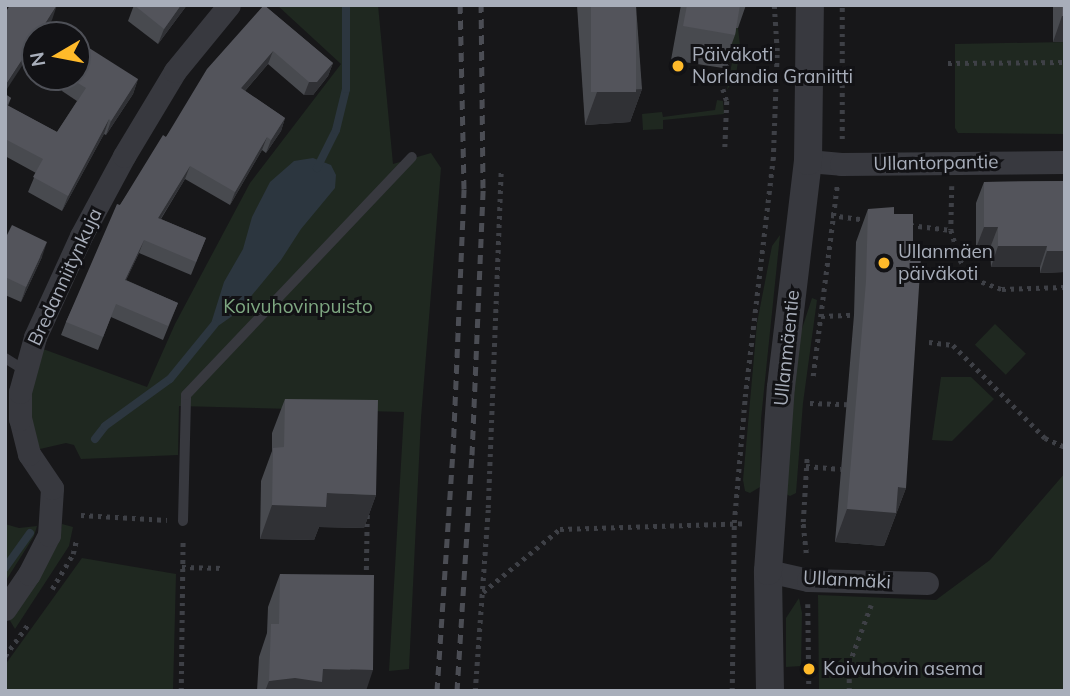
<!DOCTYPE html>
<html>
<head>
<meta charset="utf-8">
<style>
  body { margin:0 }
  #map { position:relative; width:1070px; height:696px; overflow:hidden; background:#171719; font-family:Mulish,sans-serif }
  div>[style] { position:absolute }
  .green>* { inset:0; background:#1f2820; transform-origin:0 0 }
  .water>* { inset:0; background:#2c363f }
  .stream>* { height:8px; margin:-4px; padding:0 4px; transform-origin:4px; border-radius:4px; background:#2c363f }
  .path>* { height:4.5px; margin-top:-2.25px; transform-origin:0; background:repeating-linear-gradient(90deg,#3e4046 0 3.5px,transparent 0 8.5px) }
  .service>* { height:10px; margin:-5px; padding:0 5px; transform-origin:5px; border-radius:5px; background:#38393f }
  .minor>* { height:23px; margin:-11.5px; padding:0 11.5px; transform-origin:11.5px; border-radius:11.5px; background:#38393f }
  .tertiary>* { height:28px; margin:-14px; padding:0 14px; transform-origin:14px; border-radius:14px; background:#38393f }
  .rail>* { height:5px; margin-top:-2.5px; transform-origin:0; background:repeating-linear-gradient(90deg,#4b4d54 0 9px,transparent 0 16px) }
  .wall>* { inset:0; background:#484a4f; transform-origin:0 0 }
  .shaded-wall>* { inset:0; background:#303135 }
  .building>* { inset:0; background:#53545b; transform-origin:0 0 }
  .dots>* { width:19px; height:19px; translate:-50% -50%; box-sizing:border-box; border:4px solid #121215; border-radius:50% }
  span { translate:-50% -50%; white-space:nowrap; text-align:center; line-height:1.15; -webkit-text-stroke:6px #121215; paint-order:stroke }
  .poi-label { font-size:19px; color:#a8aeba }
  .left { translate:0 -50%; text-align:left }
  .street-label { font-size:19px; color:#a8aeba }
  .park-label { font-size:19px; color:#7ea781 }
  .frame { position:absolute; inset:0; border:7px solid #a8aeba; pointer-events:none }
  .north { position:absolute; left:21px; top:21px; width:70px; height:70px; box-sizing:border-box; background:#121215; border:2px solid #4e5057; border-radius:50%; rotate:260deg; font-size:19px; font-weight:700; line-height:28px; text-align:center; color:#a8aeba }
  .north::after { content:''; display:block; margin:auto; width:24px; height:32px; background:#ffba2a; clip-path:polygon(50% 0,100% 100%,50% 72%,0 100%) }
</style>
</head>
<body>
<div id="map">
  <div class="green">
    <div style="clip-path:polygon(277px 5px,378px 5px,393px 164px,431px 153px,441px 168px,421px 418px,409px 669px,389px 671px,404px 412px,179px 406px,178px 455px,81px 459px,74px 445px,66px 443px,40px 449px,32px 429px,28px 404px,43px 349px,147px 387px,175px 324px,250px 183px,341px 64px)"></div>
    <div style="clip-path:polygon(730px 26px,738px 28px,740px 45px,736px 76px,727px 90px,732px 62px,724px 61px)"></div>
    <div style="clip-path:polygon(1065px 42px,1065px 134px,958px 133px,955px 128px,955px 44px)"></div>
    <div style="clip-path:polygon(717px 100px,723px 101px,724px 114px,663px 120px,663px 129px,643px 130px,642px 114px,662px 112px,663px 117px,715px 110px)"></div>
    <div style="clip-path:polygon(780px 235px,761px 419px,760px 487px,750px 493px,745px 491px,743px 480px,757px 323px,772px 246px)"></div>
    <div style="clip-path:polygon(812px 298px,817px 300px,803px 403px,796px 493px,790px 496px,786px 494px,787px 446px,799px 338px)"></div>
    <div style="left:995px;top:324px;width:43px;height:29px;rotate:44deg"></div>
    <div style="clip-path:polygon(941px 377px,971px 377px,994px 399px,952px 441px,932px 440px)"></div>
    <div style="clip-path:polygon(1065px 473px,1065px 691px,819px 691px,818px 595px,936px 600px,990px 560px)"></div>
    <div style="clip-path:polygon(5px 524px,19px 528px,37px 526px,34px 536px,5px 582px)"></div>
    <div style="clip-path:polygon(62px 524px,73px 527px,69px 546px,15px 629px,9px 619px,59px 541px)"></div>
    <div style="clip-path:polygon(82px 558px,176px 574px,173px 691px,5px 691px,5px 665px)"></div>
    <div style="clip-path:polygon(799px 598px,802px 613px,801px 666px,786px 667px,786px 618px)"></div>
  </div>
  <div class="water">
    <div style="clip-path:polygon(313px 158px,331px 165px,336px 175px,335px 188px,301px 229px,281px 260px,238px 312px,208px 333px,224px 282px,243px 249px,252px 217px,270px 182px,294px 161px)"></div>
  </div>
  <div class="stream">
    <div style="left:317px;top:168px;width:42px;rotate:-63.4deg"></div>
    <div style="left:336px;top:130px;width:42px;rotate:-76.3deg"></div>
    <div style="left:346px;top:89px;width:84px;rotate:-90deg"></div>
    <div style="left:95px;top:439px;width:16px;rotate:-52deg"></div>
    <div style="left:105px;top:426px;width:80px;rotate:-35.9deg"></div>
    <div style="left:170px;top:379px;width:70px;rotate:-50.8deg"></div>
    <div style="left:5px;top:568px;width:43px;rotate:-54.5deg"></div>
  </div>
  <div class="path">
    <div style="left:948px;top:63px;width:117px;rotate:-0.5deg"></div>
    <div style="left:724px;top:64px;width:4px;rotate:14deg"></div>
    <div style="left:728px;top:65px;width:25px;rotate:102deg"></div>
    <div style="left:723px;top:89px;width:13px;rotate:72deg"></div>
    <div style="left:727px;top:101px;width:47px;rotate:92.4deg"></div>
    <div style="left:842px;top:139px;width:134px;rotate:-90deg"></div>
    <div style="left:952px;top:186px;width:44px;rotate:91.3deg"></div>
    <div style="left:951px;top:230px;width:31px;rotate:73deg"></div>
    <div style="left:960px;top:260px;width:24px;rotate:54deg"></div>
    <div style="left:974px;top:279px;width:30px;rotate:20deg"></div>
    <div style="left:1002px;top:289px;width:63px;rotate:-1.8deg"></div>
    <div style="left:831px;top:215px;width:36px;rotate:8deg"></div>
    <div style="left:910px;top:225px;width:41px;rotate:7deg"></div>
    <div style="left:821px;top:316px;width:33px;rotate:-2deg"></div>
    <div style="left:929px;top:342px;width:24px;rotate:7deg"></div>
    <div style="left:953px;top:345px;width:131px;rotate:45.3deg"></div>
    <div style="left:1045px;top:438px;width:22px;rotate:24deg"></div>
    <div style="left:813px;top:376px;width:192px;rotate:-82.8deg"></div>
    <div style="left:810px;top:403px;width:37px;rotate:2deg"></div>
    <div style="left:806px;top:466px;width:35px;rotate:5deg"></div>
    <div style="left:81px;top:515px;width:86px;rotate:3.3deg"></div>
    <div style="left:806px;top:553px;width:31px;rotate:-96deg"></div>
    <div style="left:803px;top:522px;width:65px;rotate:-86.5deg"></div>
    <div style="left:182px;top:567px;width:42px;rotate:1.4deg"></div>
    <div style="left:366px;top:578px;width:65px;rotate:-89.1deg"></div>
    <div style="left:52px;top:589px;width:41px;rotate:-59deg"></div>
    <div style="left:73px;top:554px;width:13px;rotate:-77deg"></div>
    <div style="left:483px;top:592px;width:99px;rotate:-39.3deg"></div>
    <div style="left:560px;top:529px;width:186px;rotate:-1.8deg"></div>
    <div style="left:808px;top:604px;width:87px;rotate:89.3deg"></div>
    <div style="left:5px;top:656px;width:41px;rotate:-54deg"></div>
    <div style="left:181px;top:691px;width:153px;rotate:-89.3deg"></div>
    <div style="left:475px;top:691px;width:183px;rotate:-85.9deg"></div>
    <div style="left:488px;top:508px;width:338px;rotate:-87.8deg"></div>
    <div style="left:732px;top:691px;width:168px;rotate:-89.3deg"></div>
    <div style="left:734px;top:523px;width:126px;rotate:-85deg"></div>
    <div style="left:745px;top:397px;width:239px;rotate:-83.3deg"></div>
    <div style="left:773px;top:160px;width:109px;rotate:-87.9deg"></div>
    <div style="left:777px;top:51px;width:46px;rotate:-93.7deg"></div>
    <div style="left:849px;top:691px;width:27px;rotate:-90deg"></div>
    <div style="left:849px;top:664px;width:63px;rotate:-69.6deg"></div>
  </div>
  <div class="service">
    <div style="left:5px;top:358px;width:25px;rotate:32deg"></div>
    <div style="left:183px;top:521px;width:126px;rotate:-88.6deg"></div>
    <div style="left:186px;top:395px;width:328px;rotate:-46.5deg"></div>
  </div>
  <div class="minor">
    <div style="left:808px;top:161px;width:33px;rotate:5deg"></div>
    <div style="left:841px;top:164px;width:224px;rotate:-0.5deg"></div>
    <div style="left:768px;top:571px;width:41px;rotate:12.7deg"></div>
    <div style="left:808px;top:580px;width:119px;rotate:1.4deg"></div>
    <div style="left:5px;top:609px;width:42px;rotate:-55.6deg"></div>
    <div style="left:29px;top:574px;width:44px;rotate:-62.9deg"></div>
    <div style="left:49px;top:535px;width:47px;rotate:-86.3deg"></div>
    <div style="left:52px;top:488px;width:41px;rotate:-124.1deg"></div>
    <div style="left:29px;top:454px;width:36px;rotate:-104deg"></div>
    <div style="left:20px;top:419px;width:27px;rotate:-90deg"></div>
    <div style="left:20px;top:392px;width:57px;rotate:-74.7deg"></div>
    <div style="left:35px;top:337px;width:111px;rotate:-65.5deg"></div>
    <div style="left:81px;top:236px;width:91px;rotate:-61.7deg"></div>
    <div style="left:124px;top:156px;width:99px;rotate:-59deg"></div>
    <div style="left:175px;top:71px;width:85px;rotate:-50.7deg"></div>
  </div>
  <div class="tertiary">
    <div style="left:770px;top:691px;width:120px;rotate:-91deg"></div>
    <div style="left:768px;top:571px;width:184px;rotate:-86deg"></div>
    <div style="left:781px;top:387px;width:228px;rotate:-83.2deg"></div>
    <div style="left:808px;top:161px;width:156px;rotate:-89.3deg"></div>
  </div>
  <div class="rail">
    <div style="left:437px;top:691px;width:239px;rotate:-86.2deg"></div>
    <div style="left:453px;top:453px;width:264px;rotate:-87.6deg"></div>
    <div style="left:464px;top:189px;width:184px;rotate:-91.2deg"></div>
    <div style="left:457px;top:691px;width:236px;rotate:-86.4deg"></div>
    <div style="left:472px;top:455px;width:267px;rotate:-87.6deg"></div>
    <div style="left:483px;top:188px;width:183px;rotate:-90.6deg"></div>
  </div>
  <div class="wall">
    <div style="clip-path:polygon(134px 5px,187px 5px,158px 44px,128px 21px)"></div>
    <div style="clip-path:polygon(264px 5px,333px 63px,328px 76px,313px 95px,304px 95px,268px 64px,245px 91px,285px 118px,281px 131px,266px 153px,262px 150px,230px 205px,185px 179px,161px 219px,206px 238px,191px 275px,139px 253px,126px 280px,178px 303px,163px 340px,111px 317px,98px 350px,61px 335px,66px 322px,120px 205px,166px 137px)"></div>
    <div style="clip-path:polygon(577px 5px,636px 5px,642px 89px,630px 122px,585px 125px)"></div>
    <div style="clip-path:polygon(681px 5px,746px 5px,738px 28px,736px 28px,735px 35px,723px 68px,671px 60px)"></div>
    <div style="left:1053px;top:5px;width:12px;height:37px"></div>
    <div style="clip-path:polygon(67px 77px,138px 79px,133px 94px,106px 135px,104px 134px,62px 211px,28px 192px,36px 173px,5px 156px,5px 94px,11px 98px,8px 106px,57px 132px,77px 101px,62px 91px)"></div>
    <div style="clip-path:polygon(1065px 181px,1065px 272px,1040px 273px,1040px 267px,991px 267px,990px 248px,976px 248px,976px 203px,984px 182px)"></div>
    <div style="clip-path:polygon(868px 209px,906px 488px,884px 546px,835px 542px,854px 315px,856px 242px)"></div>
    <div style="clip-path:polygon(5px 239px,42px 257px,21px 302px,5px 295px)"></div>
    <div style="clip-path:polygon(285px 399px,376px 495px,364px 528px,319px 527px,314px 540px,260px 539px,261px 481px,272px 451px,272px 433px)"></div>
    <div style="clip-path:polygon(280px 574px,366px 691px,257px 691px,259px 657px,267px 633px,268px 607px)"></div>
  </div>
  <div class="shaded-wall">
    <div style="clip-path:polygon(57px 5px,52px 20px,42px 35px,38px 35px)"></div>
    <div style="clip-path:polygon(181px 5px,187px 5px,158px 44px,164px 29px)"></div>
    <div style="clip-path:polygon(1062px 16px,1065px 16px,1065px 42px,1053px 42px)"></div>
    <div style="clip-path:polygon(35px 40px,35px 46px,5px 92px,5px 86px)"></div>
    <div style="clip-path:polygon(273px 51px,268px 64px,236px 101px,241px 88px)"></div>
    <div style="clip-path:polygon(333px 63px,328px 76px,313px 95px,304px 95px,309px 82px)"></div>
    <div style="clip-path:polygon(138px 79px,133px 94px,106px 135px,111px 121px)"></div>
    <div style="clip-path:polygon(642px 89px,630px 122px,585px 125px,597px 92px)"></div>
    <div style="clip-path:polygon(285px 118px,281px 131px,266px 153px,271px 140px)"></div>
    <div style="clip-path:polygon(109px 119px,104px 134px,62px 211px,68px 196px)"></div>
    <div style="clip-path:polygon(267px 137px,262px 150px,230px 205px,235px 192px)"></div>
    <div style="clip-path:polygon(190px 166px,185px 179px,153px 231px,158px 218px)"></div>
    <div style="clip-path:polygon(984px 227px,998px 227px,990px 248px,976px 248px)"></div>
    <div style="clip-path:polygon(144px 240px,139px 253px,120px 293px,125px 280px)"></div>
    <div style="clip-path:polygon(47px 242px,42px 257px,21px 302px,26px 287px)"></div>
    <div style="clip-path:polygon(998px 246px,1047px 246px,1040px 267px,991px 267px)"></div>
    <div style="clip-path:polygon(1047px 251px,1065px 251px,1065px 272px,1040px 273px)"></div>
    <div style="clip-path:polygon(898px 487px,906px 488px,884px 546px,835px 542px,847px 509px)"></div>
    <div style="clip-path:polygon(327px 493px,376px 495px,364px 528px,319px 527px,314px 540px,260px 539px,272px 505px)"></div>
    <div style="clip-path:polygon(323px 669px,373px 670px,366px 691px,265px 691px,269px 681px)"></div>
  </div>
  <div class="building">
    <div style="clip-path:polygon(10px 5px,57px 5px,38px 35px,35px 35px,35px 40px,5px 86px,5px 13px)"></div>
    <div style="clip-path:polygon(134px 5px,181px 5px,164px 29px)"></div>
    <div style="clip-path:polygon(264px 5px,333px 63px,317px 82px,309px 82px,273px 51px,241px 88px,285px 118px,271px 140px,267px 137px,235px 192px,190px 166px,158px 218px,206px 238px,196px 262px,144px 240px,125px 280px,178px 303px,168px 326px,116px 304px,103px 337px,66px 322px,117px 204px,120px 205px,163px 135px,166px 137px,207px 69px)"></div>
    <div style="left:591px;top:5px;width:45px;height:87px"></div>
    <div style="clip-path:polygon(687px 5px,740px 5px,735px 35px,683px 26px)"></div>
    <div style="left:1062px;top:5px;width:3px;height:11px"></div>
    <div style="clip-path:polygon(86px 46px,138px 79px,111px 121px,109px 119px,68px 196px,33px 177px,43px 159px,5px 139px,5px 94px,11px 98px,7px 105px,57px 132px,86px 88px,68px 77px,77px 77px,77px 60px)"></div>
    <div style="clip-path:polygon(1065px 181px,1065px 251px,1047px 251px,1047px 246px,998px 246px,998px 227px,984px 227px,984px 182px)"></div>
    <div style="clip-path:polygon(894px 207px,894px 214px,913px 214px,913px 241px,922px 241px,906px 488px,898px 487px,896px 513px,847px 509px,866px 281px,868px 209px)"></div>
    <div style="clip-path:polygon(12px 225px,47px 242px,26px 287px,5px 277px,5px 239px)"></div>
    <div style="clip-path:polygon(285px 399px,378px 400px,376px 495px,327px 493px,326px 507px,272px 505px,273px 448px,284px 447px)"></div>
    <div style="clip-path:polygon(280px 574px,374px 575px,373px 670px,323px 669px,322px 682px,295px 678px,269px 681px,271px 624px,279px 624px)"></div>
  </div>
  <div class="dots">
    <div style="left:678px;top:66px;background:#ffba2a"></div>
    <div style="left:884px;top:263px;background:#ffba2a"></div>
    <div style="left:809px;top:669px;background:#ffba2a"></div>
  </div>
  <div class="poi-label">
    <span class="left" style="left:692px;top:66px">Päiväkoti<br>Norlandia Graniitti</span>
    <span class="left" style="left:898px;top:263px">Ullanmäen<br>päiväkoti</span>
    <span class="left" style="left:823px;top:669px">Koivuhovin asema</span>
  </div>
  <div class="street-label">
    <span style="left:936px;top:163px;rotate:-1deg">Ullantorpantie</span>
    <span style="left:65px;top:277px;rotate:-65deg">Bredanniitynkuja</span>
    <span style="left:787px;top:348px;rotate:-84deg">Ullanmäentie</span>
    <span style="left:847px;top:580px;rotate:3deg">Ullanmäki</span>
  </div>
  <div class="park-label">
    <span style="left:298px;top:307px">Koivuhovinpuisto</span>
  </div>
  <div class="frame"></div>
  <div class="north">N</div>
</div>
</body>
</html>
